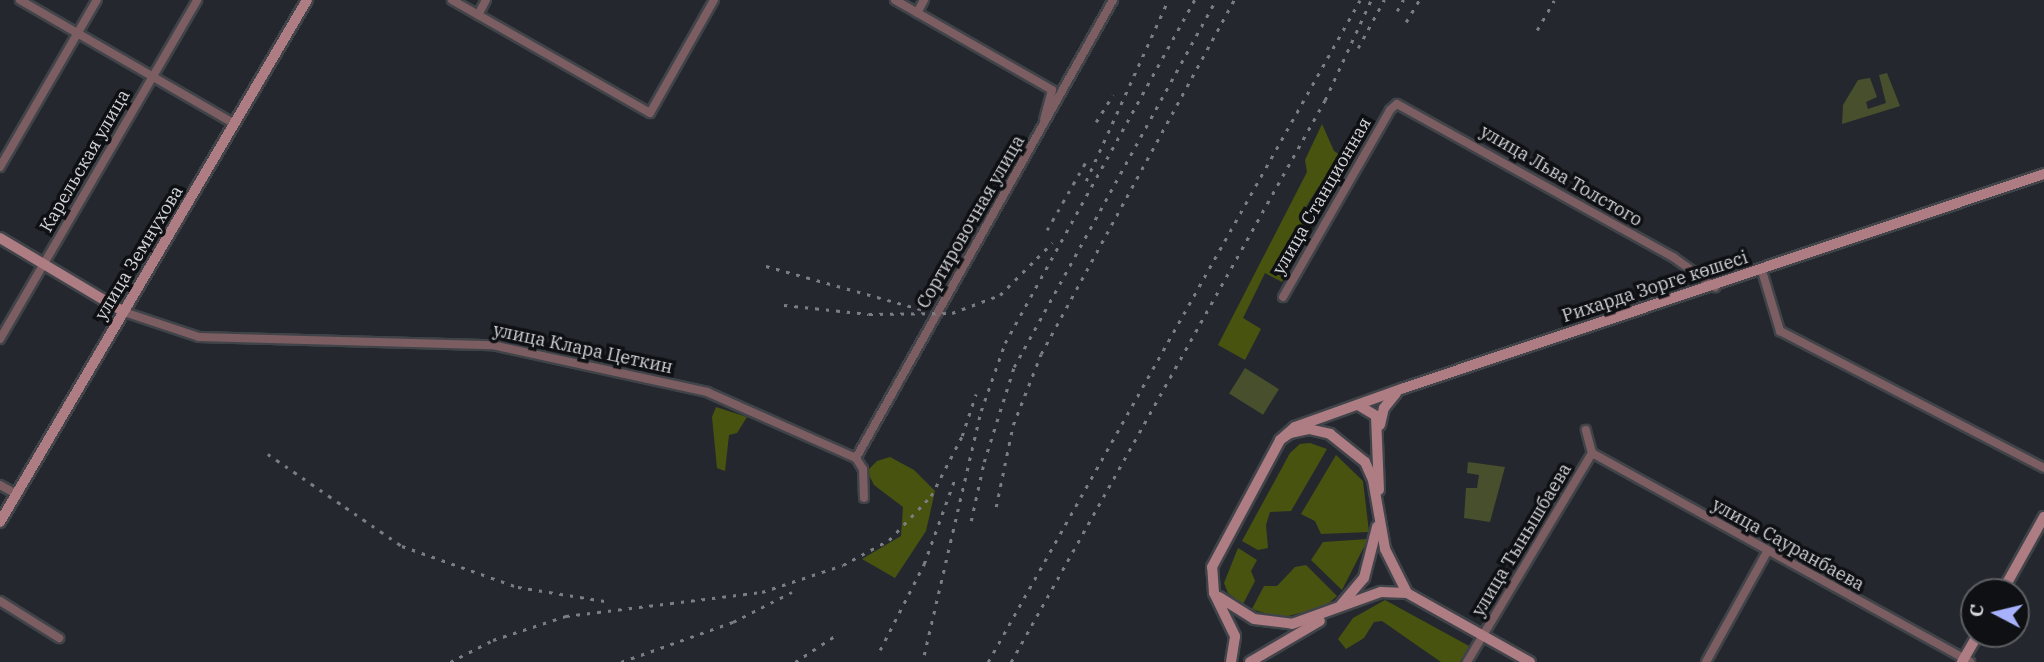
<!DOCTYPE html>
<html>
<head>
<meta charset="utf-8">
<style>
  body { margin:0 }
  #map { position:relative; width:2044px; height:662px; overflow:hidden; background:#24282e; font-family:"IBM Plex Serif",serif }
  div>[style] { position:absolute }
  .green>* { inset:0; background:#484f2d; transform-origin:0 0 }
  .forest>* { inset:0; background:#485310 }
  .roads { filter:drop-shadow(2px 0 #404449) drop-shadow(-2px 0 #404449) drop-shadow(0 2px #404449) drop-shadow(0 -2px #404449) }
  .street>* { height:8px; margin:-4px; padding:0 4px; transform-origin:4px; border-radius:4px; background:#7c5e62 }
  .secondary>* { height:10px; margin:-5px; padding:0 5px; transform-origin:5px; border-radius:5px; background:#ad7d83 }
  .rail>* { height:2.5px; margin-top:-1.25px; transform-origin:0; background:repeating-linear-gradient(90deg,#7b7e83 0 3.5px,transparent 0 10.5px) }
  span { translate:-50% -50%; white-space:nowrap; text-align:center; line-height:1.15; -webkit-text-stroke:7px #0f1013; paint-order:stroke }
  .street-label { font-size:18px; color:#d2d4d8 }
  .north { position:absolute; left:1960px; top:578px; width:70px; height:70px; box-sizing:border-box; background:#0f1013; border:2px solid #5d5e62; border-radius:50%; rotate:277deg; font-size:19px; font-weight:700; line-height:28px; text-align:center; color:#d2d4d8 }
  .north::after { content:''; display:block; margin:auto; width:24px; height:32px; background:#a7b1fc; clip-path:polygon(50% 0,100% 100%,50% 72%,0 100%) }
</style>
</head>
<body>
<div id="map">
  <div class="green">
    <div style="clip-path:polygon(1887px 73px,1900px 106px,1842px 124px,1843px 105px,1858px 80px,1870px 78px,1877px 97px,1866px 102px,1868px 109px,1886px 103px,1879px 75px)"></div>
    <div style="left:1245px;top:368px;width:40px;height:30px;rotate:32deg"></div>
    <div style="clip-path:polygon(1468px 462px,1505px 467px,1490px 522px,1464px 518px,1466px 488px,1477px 488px,1479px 475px,1467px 473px)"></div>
  </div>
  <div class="forest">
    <div style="clip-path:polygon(1322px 124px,1334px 151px,1349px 161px,1331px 192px,1319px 186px,1304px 210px,1315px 218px,1282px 282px,1265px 273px,1243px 318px,1261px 329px,1245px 360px,1218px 345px,1307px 172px,1305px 160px)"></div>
    <div style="clip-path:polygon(716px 407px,747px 417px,737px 433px,729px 435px,725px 471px,717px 468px,712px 417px)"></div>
    <div style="clip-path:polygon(1310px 443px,1327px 449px,1291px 511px,1270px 512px,1266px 525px,1268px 548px,1258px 550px,1242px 541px,1290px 453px,1300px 444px)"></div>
    <div style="clip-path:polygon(1336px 455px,1363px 481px,1369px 532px,1321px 534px,1315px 521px,1301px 514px)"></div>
    <div style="clip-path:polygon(890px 457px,914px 470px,935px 491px,926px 531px,895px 578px,862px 559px,901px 536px,903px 507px,874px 485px,867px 471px,877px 461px)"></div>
    <div style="clip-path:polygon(1368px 539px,1342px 590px,1311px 560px,1323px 542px)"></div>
    <div style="clip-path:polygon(1238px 548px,1257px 560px,1251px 571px,1255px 581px,1243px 604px,1228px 593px,1224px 583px)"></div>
    <div style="clip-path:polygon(1306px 565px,1337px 596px,1324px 607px,1280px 618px,1252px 609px,1264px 586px,1277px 586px,1295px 567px)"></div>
    <div style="clip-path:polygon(1385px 600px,1469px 646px,1460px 662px,1441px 662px,1382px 621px,1374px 622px,1364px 638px,1346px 649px,1338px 639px,1353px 618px)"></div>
  </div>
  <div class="roads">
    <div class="street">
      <div style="left:20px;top:0;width:248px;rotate:30deg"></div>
      <div style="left:452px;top:0;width:228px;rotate:29.7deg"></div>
      <div style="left:650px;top:113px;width:130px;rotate:-60.5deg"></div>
      <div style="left:895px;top:0;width:181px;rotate:29.8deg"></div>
      <div style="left:1052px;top:90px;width:30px;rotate:105deg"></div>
      <div style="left:917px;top:13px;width:15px;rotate:-62deg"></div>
      <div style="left:478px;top:15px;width:17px;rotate:-62deg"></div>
      <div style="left:0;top:167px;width:193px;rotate:-59.9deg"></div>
      <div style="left:1762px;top:271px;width:63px;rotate:73.3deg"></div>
      <div style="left:1780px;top:331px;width:297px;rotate:27.4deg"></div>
      <div style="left:1283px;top:297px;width:215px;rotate:-60.2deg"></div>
      <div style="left:1390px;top:110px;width:9px;rotate:-41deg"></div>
      <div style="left:1397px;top:104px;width:316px;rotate:29deg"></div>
      <div style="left:1673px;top:257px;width:52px;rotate:35.5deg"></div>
      <div style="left:124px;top:312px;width:79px;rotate:18.4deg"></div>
      <div style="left:199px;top:337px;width:293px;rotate:1.6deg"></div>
      <div style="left:492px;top:345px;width:220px;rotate:12.3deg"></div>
      <div style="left:707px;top:392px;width:163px;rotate:23.9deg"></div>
      <div style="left:856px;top:458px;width:13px;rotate:58deg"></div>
      <div style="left:863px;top:469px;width:29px;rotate:88deg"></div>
      <div style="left:0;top:339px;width:392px;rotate:-59.8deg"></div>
      <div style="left:1592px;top:453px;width:432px;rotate:28.9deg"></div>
      <div style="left:856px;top:458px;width:525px;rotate:-60.7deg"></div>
      <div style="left:0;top:485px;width:18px;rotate:29deg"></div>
      <div style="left:0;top:601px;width:70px;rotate:32.1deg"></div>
      <div style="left:1467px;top:662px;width:244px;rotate:-59.1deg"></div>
      <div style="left:1592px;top:453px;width:24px;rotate:-105deg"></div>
      <div style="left:1706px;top:662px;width:126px;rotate:-61deg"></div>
    </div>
    <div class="secondary">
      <div style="left:0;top:238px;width:144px;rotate:30.8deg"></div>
      <div style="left:1358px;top:405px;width:21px;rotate:31deg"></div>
      <div style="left:1376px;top:416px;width:74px;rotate:87.7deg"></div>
      <div style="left:1380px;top:425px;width:17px;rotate:-77deg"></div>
      <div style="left:1384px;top:408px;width:19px;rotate:-51deg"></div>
      <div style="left:1280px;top:440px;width:20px;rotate:-41deg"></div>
      <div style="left:1295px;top:427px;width:116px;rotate:-19.7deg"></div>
      <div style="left:1404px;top:388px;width:675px;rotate:-18.49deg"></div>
      <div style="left:0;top:522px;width:606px;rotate:-59.54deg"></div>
      <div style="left:2002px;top:592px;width:86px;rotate:-60.8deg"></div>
      <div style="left:1219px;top:597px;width:41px;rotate:32.2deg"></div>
      <div style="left:1254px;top:619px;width:38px;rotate:7deg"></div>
      <div style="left:1292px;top:624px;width:95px;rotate:-19.8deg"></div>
      <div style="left:1381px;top:592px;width:26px;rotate:2deg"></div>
      <div style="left:1407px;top:593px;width:141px;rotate:29.3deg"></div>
      <div style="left:1341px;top:605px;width:35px;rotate:-50deg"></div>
      <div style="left:1364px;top:578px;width:53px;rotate:-75.7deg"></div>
      <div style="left:1231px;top:662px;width:26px;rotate:-81deg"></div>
      <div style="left:1235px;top:636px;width:48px;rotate:-116deg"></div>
      <div style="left:1214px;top:593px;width:26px;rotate:-94deg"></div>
      <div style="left:1212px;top:567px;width:144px;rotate:-61.8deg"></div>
      <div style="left:1280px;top:440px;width:12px;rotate:-35deg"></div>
      <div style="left:1290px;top:433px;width:19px;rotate:-12deg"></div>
      <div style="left:1309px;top:429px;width:22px;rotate:13deg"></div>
      <div style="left:1330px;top:434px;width:45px;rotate:38.7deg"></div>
      <div style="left:1365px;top:462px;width:20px;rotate:66deg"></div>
      <div style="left:1373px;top:480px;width:70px;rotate:80.1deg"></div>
      <div style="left:1385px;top:549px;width:49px;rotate:63.4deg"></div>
      <div style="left:1250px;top:662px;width:81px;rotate:-30.4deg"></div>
      <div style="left:1962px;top:662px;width:32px;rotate:-60deg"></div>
    </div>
  </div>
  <div class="rail">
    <div style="left:1397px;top:11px;width:13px;rotate:-61deg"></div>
    <div style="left:1406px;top:22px;width:26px;rotate:-59deg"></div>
    <div style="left:1537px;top:30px;width:34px;rotate:-60deg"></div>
    <div style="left:1358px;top:48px;width:55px;rotate:-61.6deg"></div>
    <div style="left:1096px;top:122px;width:32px;rotate:-58deg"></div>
    <div style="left:1086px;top:181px;width:199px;rotate:-65.6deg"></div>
    <div style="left:1047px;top:230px;width:77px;rotate:-60.4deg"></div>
    <div style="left:766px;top:266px;width:164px;rotate:15.6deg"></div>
    <div style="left:784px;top:305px;width:85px;rotate:6deg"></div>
    <div style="left:869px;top:314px;width:83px;rotate:-0.7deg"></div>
    <div style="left:952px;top:313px;width:51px;rotate:-20.6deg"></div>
    <div style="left:1000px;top:295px;width:74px;rotate:-45deg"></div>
    <div style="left:268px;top:454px;width:163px;rotate:34.5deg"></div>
    <div style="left:402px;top:546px;width:123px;rotate:19.5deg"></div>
    <div style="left:518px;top:587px;width:94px;rotate:9.2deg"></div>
    <div style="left:996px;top:507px;width:84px;rotate:-78.3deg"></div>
    <div style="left:1013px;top:425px;width:76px;rotate:-68.5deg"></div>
    <div style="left:1041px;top:354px;width:403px;rotate:-61.4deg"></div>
    <div style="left:971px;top:521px;width:60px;rotate:-77.6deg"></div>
    <div style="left:984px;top:462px;width:100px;rotate:-72.5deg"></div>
    <div style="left:1014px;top:367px;width:419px;rotate:-61.2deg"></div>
    <div style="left:880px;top:650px;width:97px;rotate:-62.9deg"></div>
    <div style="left:924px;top:564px;width:88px;rotate:-70.1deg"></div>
    <div style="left:924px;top:655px;width:251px;rotate:-76.9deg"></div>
    <div style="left:981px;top:411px;width:72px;rotate:-70.6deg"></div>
    <div style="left:1005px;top:343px;width:392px;rotate:-61.1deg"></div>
    <div style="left:450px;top:662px;width:48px;rotate:-27.1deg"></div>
    <div style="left:493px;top:640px;width:77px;rotate:-18.2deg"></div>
    <div style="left:566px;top:616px;width:197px;rotate:-7deg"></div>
    <div style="left:762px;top:592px;width:85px;rotate:-18.4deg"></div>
    <div style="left:843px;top:565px;width:52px;rotate:-28.5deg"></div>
    <div style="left:889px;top:540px;width:61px;rotate:-46.3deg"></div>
    <div style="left:931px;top:496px;width:68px;rotate:-62.7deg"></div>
    <div style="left:962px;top:436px;width:44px;rotate:-71.6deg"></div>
    <div style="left:621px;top:662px;width:119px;rotate:-19.7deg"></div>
    <div style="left:733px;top:622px;width:66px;rotate:-27deg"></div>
    <div style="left:795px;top:662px;width:51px;rotate:-33.1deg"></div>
    <div style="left:988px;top:662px;width:759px;rotate:-60.67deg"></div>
    <div style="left:1011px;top:662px;width:644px;rotate:-60.81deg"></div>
    <div style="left:1325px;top:100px;width:110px;rotate:-65.3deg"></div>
  </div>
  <div class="street-label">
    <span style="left:85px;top:161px;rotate:-60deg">Карельская улица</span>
    <span style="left:1561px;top:176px;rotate:30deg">улица Льва Толстого</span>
    <span style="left:1322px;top:196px;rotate:-60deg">улица Станционная</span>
    <span style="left:971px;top:222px;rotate:-60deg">Сортировочная улица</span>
    <span style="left:139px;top:253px;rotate:-59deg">улица Земнухова</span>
    <span style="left:1655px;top:287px;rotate:-18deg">Рихарда Зорге көшесі</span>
    <span style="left:583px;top:349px;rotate:12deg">улица Клара Цеткин</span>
    <span style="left:1522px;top:540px;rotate:-59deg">улица Тынышбаева</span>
    <span style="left:1788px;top:545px;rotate:29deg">улица Сауранбаева</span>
  </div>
  <div class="north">С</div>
</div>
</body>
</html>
